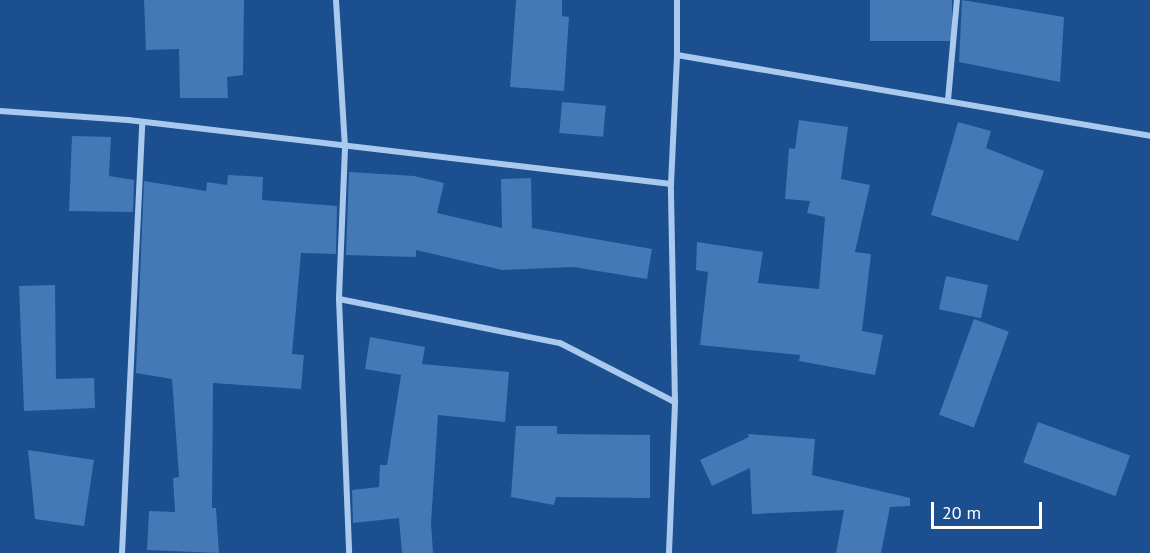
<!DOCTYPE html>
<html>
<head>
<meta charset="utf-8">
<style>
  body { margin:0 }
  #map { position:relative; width:1150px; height:553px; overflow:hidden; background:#1b4f8f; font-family:"PT Sans",sans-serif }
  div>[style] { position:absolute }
  .building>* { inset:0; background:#4478b7; transform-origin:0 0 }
  .street>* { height:6px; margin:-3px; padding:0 3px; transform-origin:3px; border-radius:3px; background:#a9c9ee }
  span { translate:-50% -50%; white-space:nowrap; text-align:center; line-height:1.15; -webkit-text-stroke:4.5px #1b4f8f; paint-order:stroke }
  .scale { position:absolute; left:931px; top:502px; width:111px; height:27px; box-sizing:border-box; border:3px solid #fff; border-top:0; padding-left:8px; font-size:18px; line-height:21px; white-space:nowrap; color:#fff; -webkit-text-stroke:4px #1b4f8f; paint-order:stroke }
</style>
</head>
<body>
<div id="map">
  <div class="building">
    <div style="clip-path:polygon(144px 0,244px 0,243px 75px,227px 77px,228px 98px,180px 98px,179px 49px,146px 50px)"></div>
    <div style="clip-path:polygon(516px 0,562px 0,562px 16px,569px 17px,564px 91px,510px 87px)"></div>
    <div style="left:870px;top:0;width:82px;height:41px"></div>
    <div style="clip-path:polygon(962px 0,1064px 17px,1060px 82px,959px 62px)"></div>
    <div style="left:562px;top:102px;width:44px;height:31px;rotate:5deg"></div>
    <div style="clip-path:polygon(799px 120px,848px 127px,841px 179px,870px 185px,855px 252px,871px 254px,862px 331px,883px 335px,875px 375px,799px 361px,800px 355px,700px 345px,708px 272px,696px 270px,697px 242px,763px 252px,758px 283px,819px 289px,825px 217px,807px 213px,810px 201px,785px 199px,789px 148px,795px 149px)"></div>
    <div style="clip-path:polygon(958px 122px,991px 131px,986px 148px,1044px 171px,1018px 241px,931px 215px)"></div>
    <div style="clip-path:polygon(72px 136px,111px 137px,109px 176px,134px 180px,133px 212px,69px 211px)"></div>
    <div style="clip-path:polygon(349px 172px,414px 176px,444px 183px,437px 213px,502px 228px,501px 179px,531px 178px,532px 228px,652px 249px,647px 279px,573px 267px,502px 270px,416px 250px,416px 257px,346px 255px)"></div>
    <div style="clip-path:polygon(228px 175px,263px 177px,262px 200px,337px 206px,336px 254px,301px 253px,292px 354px,304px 355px,301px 389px,213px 383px,212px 508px,216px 508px,219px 553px,147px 550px,149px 511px,175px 512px,173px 478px,179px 477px,172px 379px,136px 373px,144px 181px,206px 191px,207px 182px,227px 185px)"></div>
    <div style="left:946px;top:276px;width:43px;height:34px;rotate:12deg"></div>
    <div style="clip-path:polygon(55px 285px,56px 379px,94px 378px,95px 408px,24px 411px,19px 286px)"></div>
    <div style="left:974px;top:319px;width:37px;height:102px;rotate:20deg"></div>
    <div style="clip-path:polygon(370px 337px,425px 347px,422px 364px,509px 372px,505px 422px,438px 415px,431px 523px,433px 553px,402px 553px,399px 518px,353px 523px,352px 490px,379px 487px,380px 465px,387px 465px,401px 375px,365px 369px)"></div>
    <div style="left:1038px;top:422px;width:98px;height:43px;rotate:20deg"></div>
    <div style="clip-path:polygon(516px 426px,557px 426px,557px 434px,650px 435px,650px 498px,556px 497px,554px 505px,511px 497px)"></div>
    <div style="clip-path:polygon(748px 434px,815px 439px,812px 475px,910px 498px,910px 506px,890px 507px,881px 553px,836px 553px,844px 510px,752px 514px,750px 468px,712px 486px,700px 460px,749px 437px)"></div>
    <div style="clip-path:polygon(28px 450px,94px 460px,84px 526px,35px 519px)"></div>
  </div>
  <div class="street">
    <div style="left:336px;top:0;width:148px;rotate:86.5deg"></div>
    <div style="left:345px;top:148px;width:151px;rotate:92.3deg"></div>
    <div style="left:339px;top:299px;width:254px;rotate:87.7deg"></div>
    <div style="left:677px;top:55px;width:55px;rotate:-90deg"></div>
    <div style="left:948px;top:100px;width:100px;rotate:-84.9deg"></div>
    <div style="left:0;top:111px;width:128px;rotate:4deg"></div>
    <div style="left:128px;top:120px;width:547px;rotate:6.72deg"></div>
    <div style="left:339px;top:299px;width:225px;rotate:11.3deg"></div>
    <div style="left:560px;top:343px;width:129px;rotate:27.2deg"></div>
    <div style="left:122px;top:553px;width:431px;rotate:-87.3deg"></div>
    <div style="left:669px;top:553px;width:151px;rotate:-87.7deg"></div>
    <div style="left:675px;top:402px;width:218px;rotate:-91.1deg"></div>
    <div style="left:671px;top:184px;width:129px;rotate:-87.3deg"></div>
    <div style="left:677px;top:55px;width:480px;rotate:9.7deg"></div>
  </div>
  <div class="scale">20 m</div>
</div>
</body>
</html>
